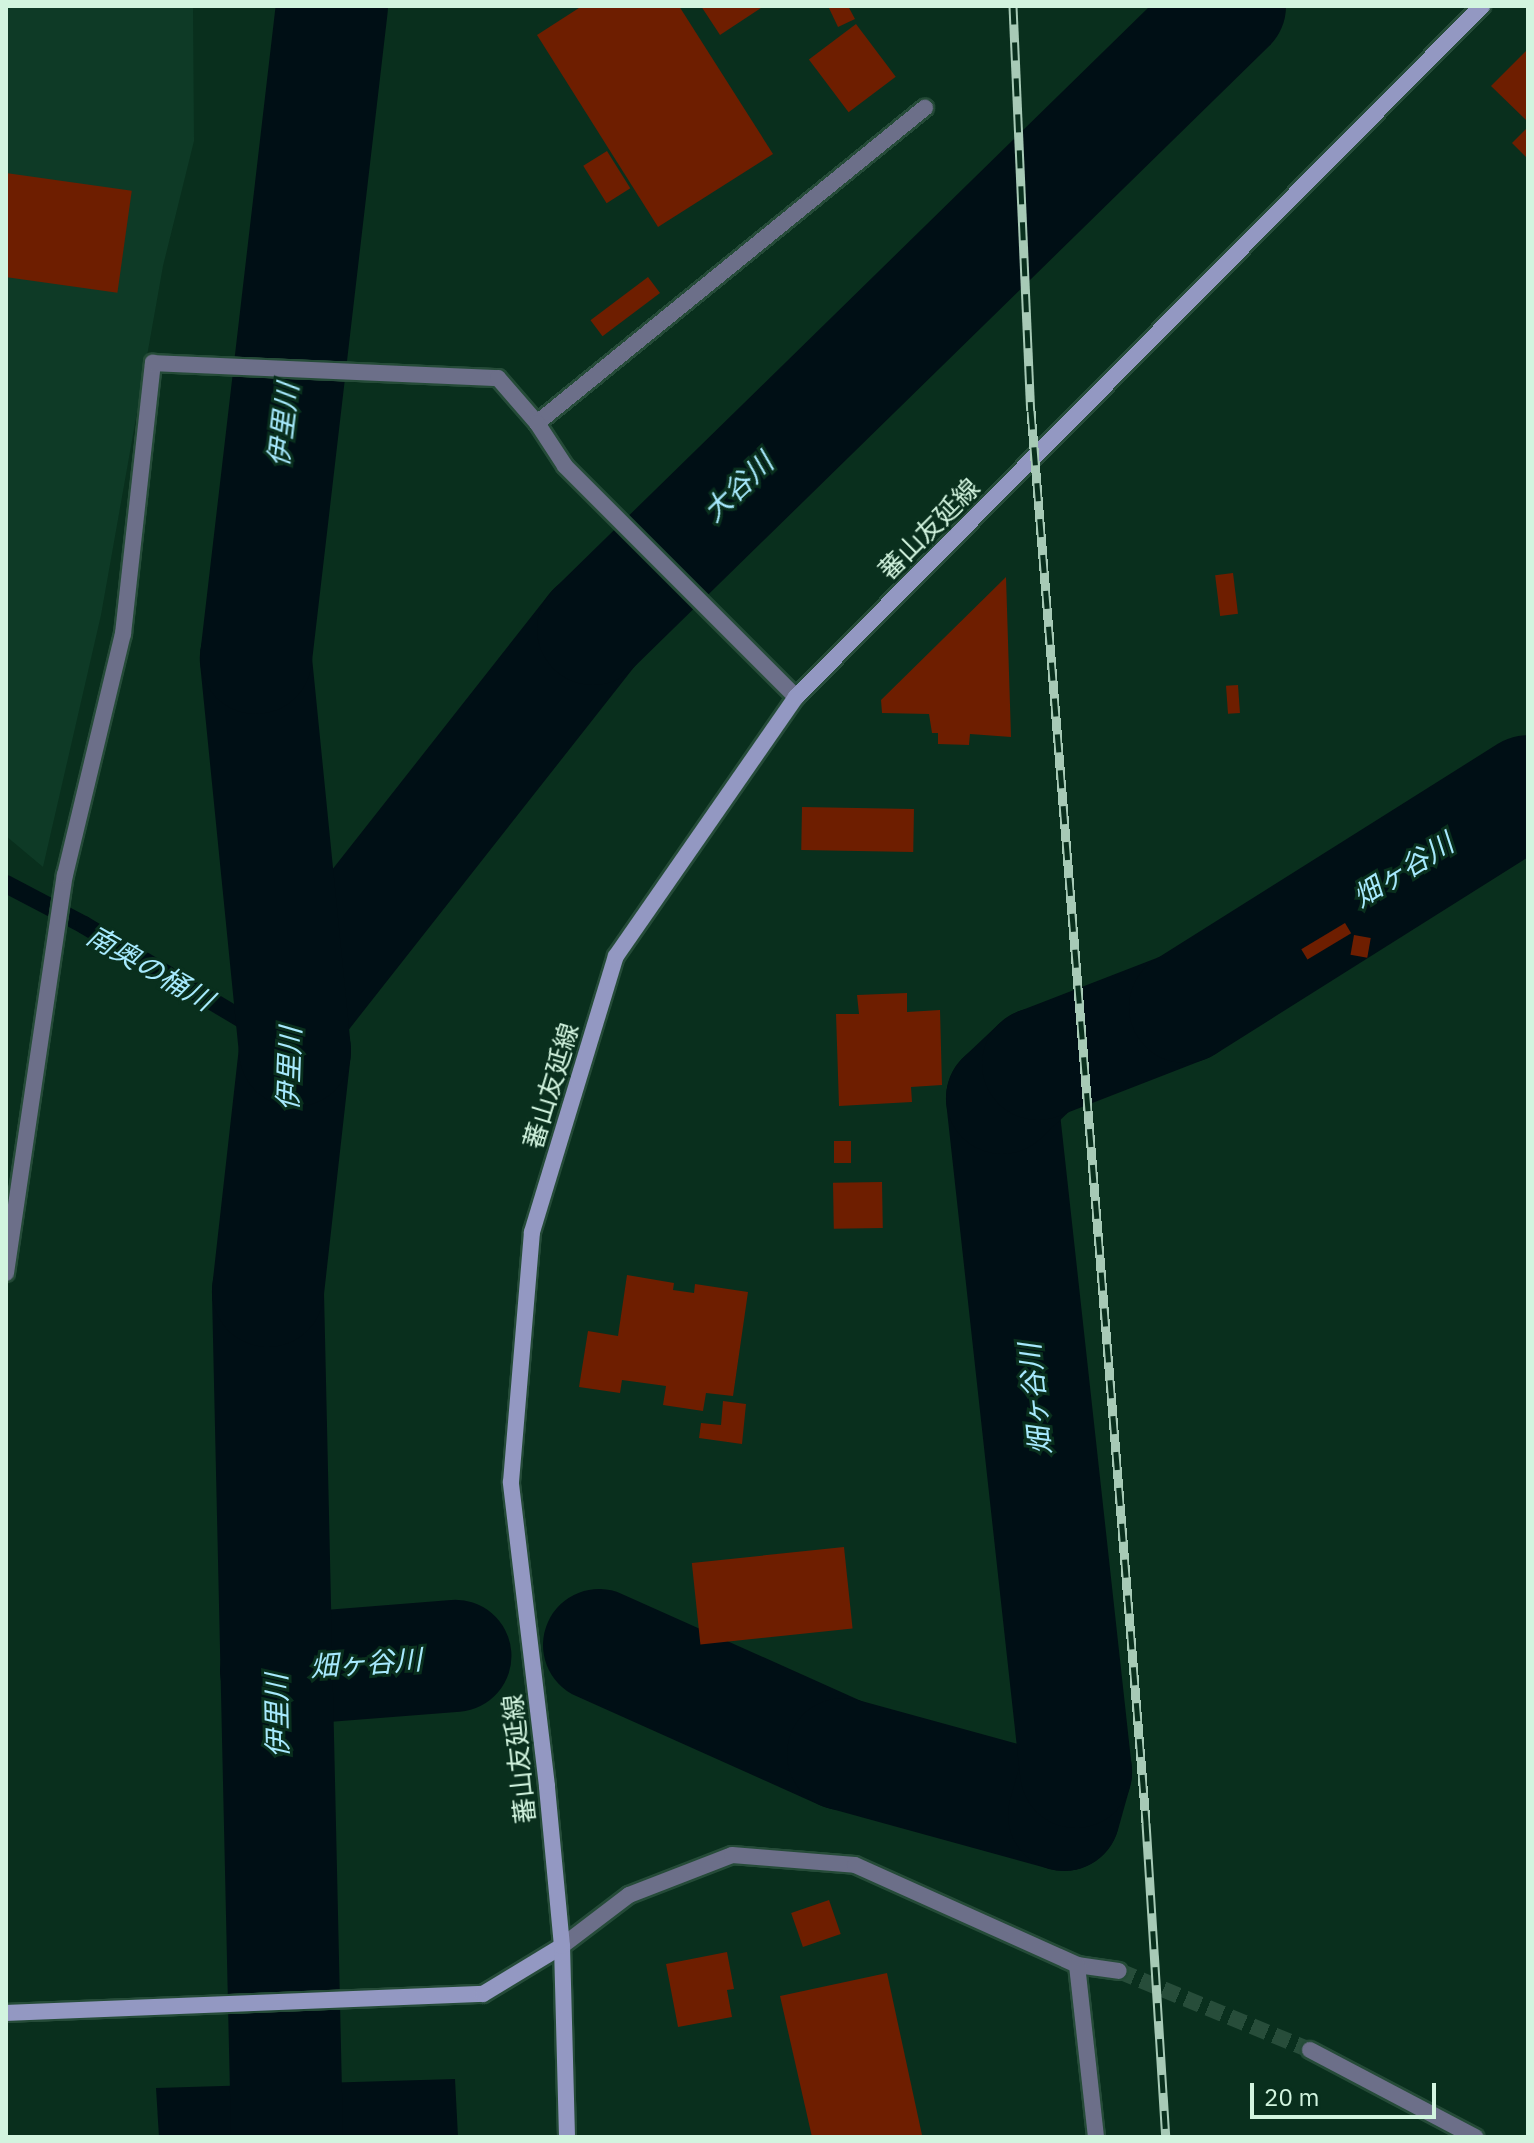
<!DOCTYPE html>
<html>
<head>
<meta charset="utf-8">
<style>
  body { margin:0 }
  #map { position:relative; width:1534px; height:2143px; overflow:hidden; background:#092f1d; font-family:"IBM Plex Sans","Noto Sans JP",sans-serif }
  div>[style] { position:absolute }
  .built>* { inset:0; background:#0e3a26 }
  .water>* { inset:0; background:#000f15 }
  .stream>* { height:18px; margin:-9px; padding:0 9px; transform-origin:9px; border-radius:9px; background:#000f15 }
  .river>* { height:112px; margin:-56px; padding:0 56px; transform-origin:56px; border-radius:56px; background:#000f15 }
  .building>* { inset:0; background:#6e1e00; transform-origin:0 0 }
  .street-tunnel>* { height:16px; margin-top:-8px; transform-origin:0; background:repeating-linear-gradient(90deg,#274d3a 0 16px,transparent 0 24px) }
  .roads { filter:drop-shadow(2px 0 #254b38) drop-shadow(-2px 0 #254b38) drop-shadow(0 2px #254b38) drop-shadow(0 -2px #254b38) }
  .street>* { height:16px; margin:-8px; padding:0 8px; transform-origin:8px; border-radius:8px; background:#6c6f89 }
  .secondary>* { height:16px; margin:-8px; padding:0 8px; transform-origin:8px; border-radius:8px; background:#9398c2 }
  .rail>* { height:9px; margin-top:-4.5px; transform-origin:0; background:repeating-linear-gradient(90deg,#092f1d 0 18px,#a7cab6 0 36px); box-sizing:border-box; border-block:2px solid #a7cab6 }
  span { translate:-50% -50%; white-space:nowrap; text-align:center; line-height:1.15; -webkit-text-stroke:6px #092f1d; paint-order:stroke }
  .street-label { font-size:26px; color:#d2f4df }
  .water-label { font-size:28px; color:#a7e9fd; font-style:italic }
  .frame { position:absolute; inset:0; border:8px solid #d2f4df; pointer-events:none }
  .scale { position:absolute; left:1250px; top:2083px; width:186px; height:36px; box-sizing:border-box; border:4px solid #d2f4df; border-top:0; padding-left:10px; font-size:24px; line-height:28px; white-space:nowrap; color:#d2f4df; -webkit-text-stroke:6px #092f1d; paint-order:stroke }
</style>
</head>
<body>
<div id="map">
  <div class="built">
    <div style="clip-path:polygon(6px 6px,193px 6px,194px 141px,163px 266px,101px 615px,43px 867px,6px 836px)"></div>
  </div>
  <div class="water">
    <div style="clip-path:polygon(455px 2079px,458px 2137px,159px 2137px,156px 2088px)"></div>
  </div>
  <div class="stream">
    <div style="left:6px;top:884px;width:88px;rotate:27.7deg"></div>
    <div style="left:84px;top:925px;width:246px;rotate:30.8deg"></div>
  </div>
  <div class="river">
    <div style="left:293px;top:1010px;width:485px;rotate:-51.8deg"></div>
    <div style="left:593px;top:629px;width:891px;rotate:-44.36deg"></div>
    <div style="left:599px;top:1645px;width:267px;rotate:24.1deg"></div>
    <div style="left:843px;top:1754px;width:229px;rotate:15.4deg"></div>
    <div style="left:1064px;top:1815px;width:45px;rotate:-74.4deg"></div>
    <div style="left:1076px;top:1772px;width:678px;rotate:-96.27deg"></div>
    <div style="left:1002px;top:1098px;width:50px;rotate:-43.4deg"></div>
    <div style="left:1038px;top:1064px;width:158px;rotate:-21.2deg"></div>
    <div style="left:1185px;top:1007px;width:405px;rotate:-32.2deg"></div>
    <div style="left:276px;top:1670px;width:180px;rotate:-4.5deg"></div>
    <div style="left:287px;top:2137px;width:846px;rotate:-91.29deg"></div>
    <div style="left:268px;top:1291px;width:242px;rotate:-83.6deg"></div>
    <div style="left:295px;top:1051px;width:395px;rotate:-95.7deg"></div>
    <div style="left:256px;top:658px;width:656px;rotate:-83.35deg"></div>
  </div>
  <div class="building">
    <div style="clip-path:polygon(582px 6px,679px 6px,773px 154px,658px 227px,537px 35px)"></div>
    <div style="clip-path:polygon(701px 6px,764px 6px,720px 35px)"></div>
    <div style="clip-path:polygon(828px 6px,848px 6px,855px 19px,838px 27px)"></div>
    <div style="left:856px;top:24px;width:66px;height:59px;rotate:53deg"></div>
    <div style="clip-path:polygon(1528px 49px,1528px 122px,1491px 86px)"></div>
    <div style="clip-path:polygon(1528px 127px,1528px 159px,1512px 143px)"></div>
    <div style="left:607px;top:151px;width:44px;height:28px;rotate:58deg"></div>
    <div style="left:6px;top:173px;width:127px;height:103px;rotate:8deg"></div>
    <div style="left:648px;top:277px;width:20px;height:72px;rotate:53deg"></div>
    <div style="left:1233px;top:573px;width:41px;height:18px;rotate:83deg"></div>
    <div style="clip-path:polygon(1006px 577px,1011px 737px,970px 734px,969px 745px,938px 744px,938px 733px,932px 733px,929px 714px,882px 713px,881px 700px)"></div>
    <div style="left:1238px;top:685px;width:28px;height:12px;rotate:86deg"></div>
    <div style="left:802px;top:807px;width:112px;height:43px;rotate:1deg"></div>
    <div style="left:1345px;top:923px;width:12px;height:51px;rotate:59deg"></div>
    <div style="left:1354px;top:935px;width:17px;height:20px;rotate:10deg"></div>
    <div style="clip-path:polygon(907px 993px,907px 1012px,940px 1010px,942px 1085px,911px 1087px,912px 1102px,839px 1106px,836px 1014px,859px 1014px,857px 995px)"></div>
    <div style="left:834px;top:1141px;width:17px;height:22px"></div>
    <div style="left:882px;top:1182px;width:46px;height:49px;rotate:89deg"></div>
    <div style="clip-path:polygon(627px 1275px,674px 1283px,673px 1290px,694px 1293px,695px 1284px,748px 1292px,733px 1396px,706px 1393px,703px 1411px,663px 1405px,666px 1386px,622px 1380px,620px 1393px,579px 1387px,588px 1331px,618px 1336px)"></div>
    <div style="clip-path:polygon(723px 1401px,746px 1404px,742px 1444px,699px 1438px,701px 1423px,721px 1425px)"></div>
    <div style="left:844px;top:1547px;width:82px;height:153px;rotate:84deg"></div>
    <div style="left:829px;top:1900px;width:36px;height:40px;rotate:71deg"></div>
    <div style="clip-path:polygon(727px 1952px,734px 1989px,727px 1990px,732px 2017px,678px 2027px,666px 1964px)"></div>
    <div style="clip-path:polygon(887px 1973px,922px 2135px,812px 2137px,780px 1996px)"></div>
  </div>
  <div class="street-tunnel">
    <div style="left:1119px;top:1971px;width:207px;rotate:22.5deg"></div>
  </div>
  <div class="roads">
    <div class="street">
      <div style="left:537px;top:423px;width:500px;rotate:-39.1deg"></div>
      <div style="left:6px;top:1273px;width:402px;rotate:-81.6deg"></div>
      <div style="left:65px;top:875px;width:248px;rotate:-76.5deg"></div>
      <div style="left:123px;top:634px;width:273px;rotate:-83.7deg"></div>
      <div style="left:153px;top:363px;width:345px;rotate:2.5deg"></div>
      <div style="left:498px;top:378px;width:60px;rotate:49.1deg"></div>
      <div style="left:537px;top:423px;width:51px;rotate:56.9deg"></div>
      <div style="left:565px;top:466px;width:327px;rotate:45deg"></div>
      <div style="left:562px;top:1946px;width:84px;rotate:-37.3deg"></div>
      <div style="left:629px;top:1895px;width:110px;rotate:-21.2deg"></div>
      <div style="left:732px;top:1855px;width:123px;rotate:4.6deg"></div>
      <div style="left:855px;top:1865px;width:243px;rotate:24.2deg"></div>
      <div style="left:1077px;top:1965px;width:42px;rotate:8.1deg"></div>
      <div style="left:1077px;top:1965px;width:173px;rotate:83.7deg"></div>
      <div style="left:1310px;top:2050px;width:187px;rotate:27.8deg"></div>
    </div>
    <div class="secondary">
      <div style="left:6px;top:2013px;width:477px;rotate:-2.3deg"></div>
      <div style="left:483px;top:1994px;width:92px;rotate:-31.3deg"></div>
      <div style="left:567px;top:2137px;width:191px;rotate:-91.5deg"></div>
      <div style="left:562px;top:1946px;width:161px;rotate:-95.4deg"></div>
      <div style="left:547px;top:1786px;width:306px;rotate:-96.8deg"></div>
      <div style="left:511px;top:1482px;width:251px;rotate:-85.2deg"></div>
      <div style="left:532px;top:1232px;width:288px;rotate:-73.1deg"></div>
      <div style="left:616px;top:956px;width:315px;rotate:-55.2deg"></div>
      <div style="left:796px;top:697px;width:974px;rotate:-45.21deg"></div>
    </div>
  </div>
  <div class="rail">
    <div style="left:1013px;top:6px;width:405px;rotate:87.5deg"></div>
    <div style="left:1031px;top:411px;width:1417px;rotate:85.34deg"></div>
    <div style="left:1146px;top:1823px;width:315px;rotate:86.4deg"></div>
  </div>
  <div class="street-label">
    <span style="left:929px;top:529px;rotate:-45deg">蕃山友延線</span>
    <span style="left:551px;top:1086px;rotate:-73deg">蕃山友延線</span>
    <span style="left:519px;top:1759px;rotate:-96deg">蕃山友延線</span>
  </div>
  <div class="water-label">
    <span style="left:283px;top:425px;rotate:-83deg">伊里川</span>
    <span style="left:738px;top:487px;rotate:-44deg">大谷川</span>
    <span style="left:1403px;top:870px;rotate:-32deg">畑ヶ谷川</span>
    <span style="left:150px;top:968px;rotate:30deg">南奥の桶川</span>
    <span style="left:289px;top:1069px;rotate:-88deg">伊里川</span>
    <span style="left:1035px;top:1399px;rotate:-96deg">畑ヶ谷川</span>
    <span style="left:366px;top:1663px;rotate:-4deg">畑ヶ谷川</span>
    <span style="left:277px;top:1716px;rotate:-91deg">伊里川</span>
  </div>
  <div class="frame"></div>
  <div class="scale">20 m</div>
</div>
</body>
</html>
